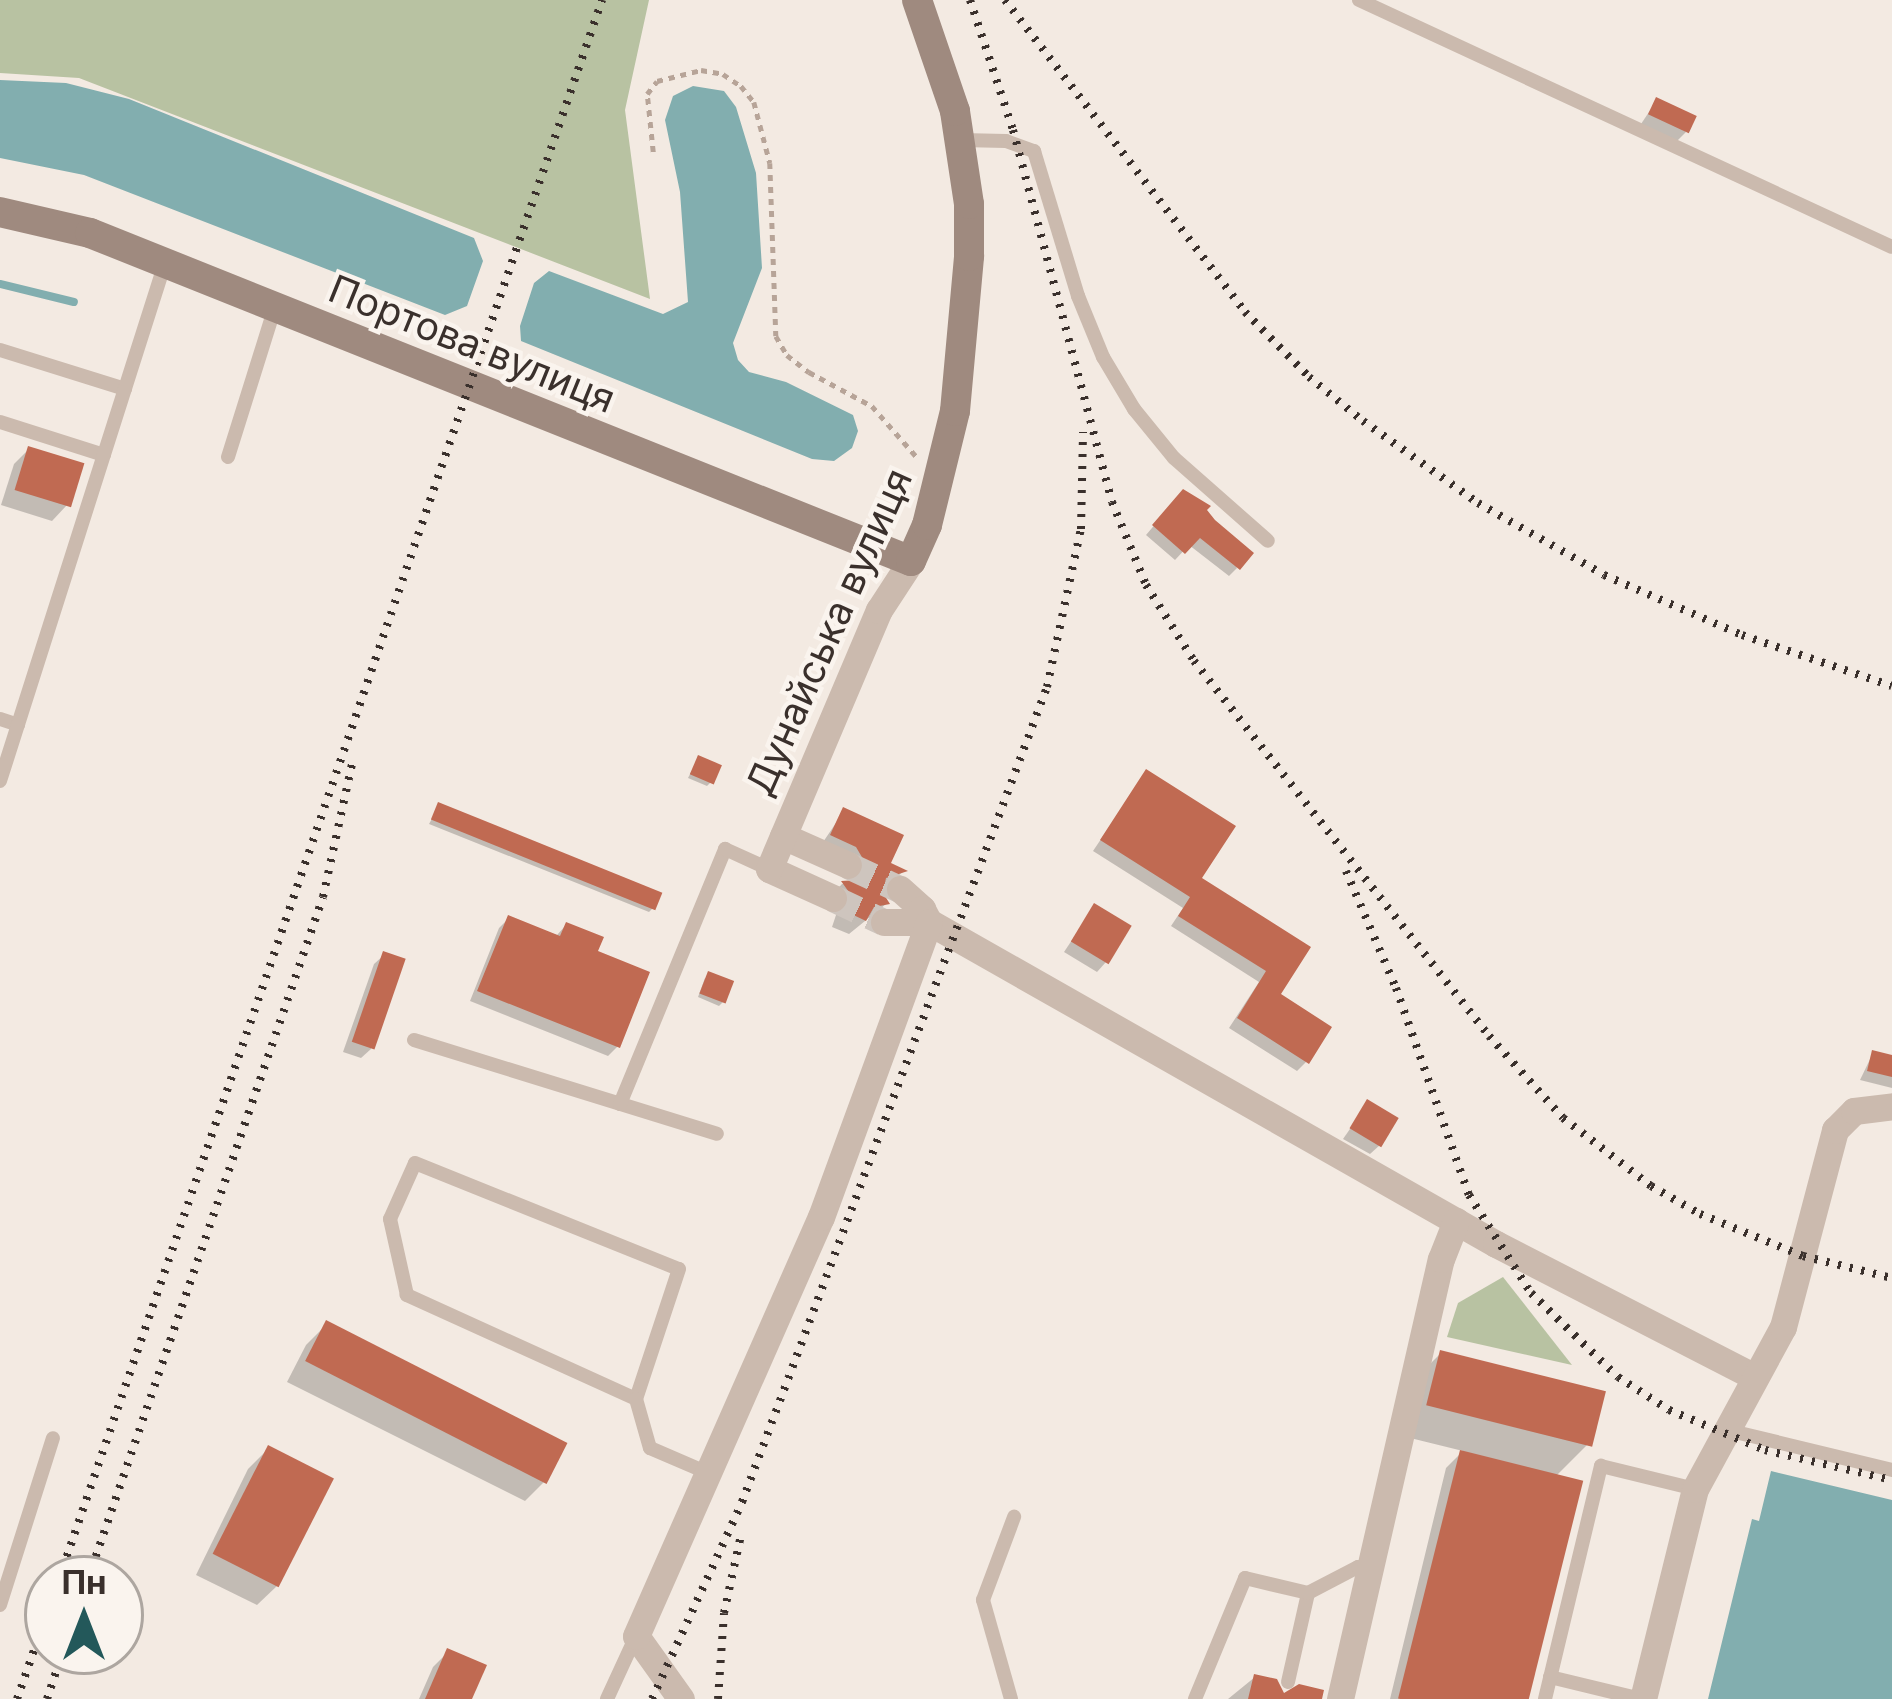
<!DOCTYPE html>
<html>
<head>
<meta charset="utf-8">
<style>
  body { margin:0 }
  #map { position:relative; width:1892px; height:1699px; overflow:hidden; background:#f3eae2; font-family:Inter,sans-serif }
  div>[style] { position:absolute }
  .green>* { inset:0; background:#b8c2a2 }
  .water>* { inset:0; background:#82aeaf }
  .shadow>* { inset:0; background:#0003 }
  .stream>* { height:8px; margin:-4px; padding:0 4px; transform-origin:4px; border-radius:4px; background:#82aeaf }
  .building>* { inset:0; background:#c06a52; transform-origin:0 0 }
  .street-tunnel>* { height:27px; margin-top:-13.5px; transform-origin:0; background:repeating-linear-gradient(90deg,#cec5be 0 27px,transparent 0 41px) }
  .path>* { height:4.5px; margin-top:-2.25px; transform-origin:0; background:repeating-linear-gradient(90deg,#b7a498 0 6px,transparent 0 12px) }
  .lane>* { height:14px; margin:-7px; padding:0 7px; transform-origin:7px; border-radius:7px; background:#cbbaae }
  .street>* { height:27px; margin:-13.5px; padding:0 13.5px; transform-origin:13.5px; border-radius:13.5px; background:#cbbaae }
  .secondary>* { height:30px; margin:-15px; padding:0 15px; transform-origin:15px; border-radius:15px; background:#9f8a7f }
  .rail>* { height:8px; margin-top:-4px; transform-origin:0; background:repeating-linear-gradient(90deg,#3a302c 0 3px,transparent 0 12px) }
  span { translate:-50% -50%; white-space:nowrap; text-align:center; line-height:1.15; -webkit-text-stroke:9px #faf4ee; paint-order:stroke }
  .street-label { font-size:39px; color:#3a302c }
  .north { position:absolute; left:24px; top:1555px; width:120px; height:120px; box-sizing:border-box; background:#faf4ee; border:3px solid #ada6a0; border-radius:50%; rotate:0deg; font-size:33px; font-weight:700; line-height:48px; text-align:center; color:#3a302c }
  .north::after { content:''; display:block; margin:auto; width:42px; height:54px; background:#23585a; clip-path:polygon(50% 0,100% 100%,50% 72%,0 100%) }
</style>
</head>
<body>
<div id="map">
  <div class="green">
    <div style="clip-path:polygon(0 0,649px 0,625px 110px,650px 299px,79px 78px,0 73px)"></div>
    <div style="clip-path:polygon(1503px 1277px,1572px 1365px,1447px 1337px,1458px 1303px)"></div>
  </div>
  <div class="water">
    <div style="clip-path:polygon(0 80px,66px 83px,129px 99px,474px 238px,483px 261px,467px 306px,445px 315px,84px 175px,0 158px)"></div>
    <div style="clip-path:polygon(693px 86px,724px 91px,736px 107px,756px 173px,762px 268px,733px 343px,738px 360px,749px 372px,786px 382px,853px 415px,858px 431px,852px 448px,834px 461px,812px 459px,521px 341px,520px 326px,534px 283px,549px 271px,663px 314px,688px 302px,680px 192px,665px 120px,673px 96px)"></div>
    <div style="clip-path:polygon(1771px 1471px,1892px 1500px,1892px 1699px,1708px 1699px,1752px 1519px,1759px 1521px)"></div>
  </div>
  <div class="shadow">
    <div style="clip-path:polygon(1657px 100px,1686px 132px,1677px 141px,1641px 124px)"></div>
    <div style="clip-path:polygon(29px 449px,67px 505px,52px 521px,1px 505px,14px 464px)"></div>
    <div style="clip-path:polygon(1174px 502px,1203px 510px,1237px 568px,1229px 576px,1189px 545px,1175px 560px,1146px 535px)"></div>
    <div style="clip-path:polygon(698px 759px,711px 782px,707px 786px,688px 778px)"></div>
    <div style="clip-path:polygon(1146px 772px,1198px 879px,1307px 948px,1277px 995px,1306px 1062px,1297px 1071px,1229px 1028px,1259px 982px,1171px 926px,1183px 908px,1093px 851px)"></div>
    <div style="clip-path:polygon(439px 806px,653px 908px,649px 912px,429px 824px)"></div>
    <div style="clip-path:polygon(844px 811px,887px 864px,903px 872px,881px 888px,886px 904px,849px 934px,832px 927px,837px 912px,828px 899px,842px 884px,854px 883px,842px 862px,817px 851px)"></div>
    <div style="clip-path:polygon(1094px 907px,1106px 962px,1097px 972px,1064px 952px)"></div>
    <div style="clip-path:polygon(508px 919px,557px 935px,566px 925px,594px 953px,618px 1046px,608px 1056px,470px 1001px,499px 928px)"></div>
    <div style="clip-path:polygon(384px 955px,371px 1049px,361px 1058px,343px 1052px,374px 964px)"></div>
    <div style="clip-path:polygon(705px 978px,723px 1002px,719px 1006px,698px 997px)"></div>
    <div style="clip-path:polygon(1873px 1053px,1892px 1058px,1892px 1088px,1860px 1080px)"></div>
    <div style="clip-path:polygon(1368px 1103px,1380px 1145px,1370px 1154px,1343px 1139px)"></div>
    <div style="clip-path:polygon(327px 1324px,545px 1481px,525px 1501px,287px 1382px,306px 1345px)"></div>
    <div style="clip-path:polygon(1441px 1353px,1589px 1443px,1556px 1476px,1527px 1699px,1390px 1699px,1446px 1468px,1463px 1451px,1398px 1435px,1410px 1384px)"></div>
    <div style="clip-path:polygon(268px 1449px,278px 1585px,257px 1605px,196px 1575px,248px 1469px)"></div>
    <div style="clip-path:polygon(448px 1652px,469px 1699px,419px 1699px,433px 1667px)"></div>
    <div style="clip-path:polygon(1255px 1677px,1283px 1697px,1314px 1699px,1228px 1699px)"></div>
  </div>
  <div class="stream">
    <div style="left:0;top:284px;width:76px;rotate:13.7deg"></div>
  </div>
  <div class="building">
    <div style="left:1656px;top:97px;width:45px;height:19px;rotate:25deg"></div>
    <div style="left:28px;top:446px;width:59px;height:46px;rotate:17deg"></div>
    <div style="clip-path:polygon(1183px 489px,1211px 506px,1207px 510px,1215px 520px,1254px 553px,1240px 570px,1200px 538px,1185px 554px,1152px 525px)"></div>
    <div style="left:698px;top:755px;width:26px;height:21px;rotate:23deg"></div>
    <div style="clip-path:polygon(1146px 769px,1236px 826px,1202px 878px,1311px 947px,1281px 994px,1332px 1027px,1309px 1064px,1237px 1018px,1266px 971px,1178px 916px,1190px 897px,1100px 840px)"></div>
    <div style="left:438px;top:802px;width:242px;height:19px;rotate:22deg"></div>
    <div style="clip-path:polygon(843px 807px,904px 835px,891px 863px,908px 871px,886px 878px,883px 893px,890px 904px,874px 907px,866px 921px,845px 911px,851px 895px,841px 881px,858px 880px,866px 864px,856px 847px,830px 835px)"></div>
    <div style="left:1094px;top:903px;width:44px;height:45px;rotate:31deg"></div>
    <div style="clip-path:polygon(508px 915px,560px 936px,566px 922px,604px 937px,598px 951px,650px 972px,620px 1048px,477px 991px)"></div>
    <div style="left:383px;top:951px;width:24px;height:96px;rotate:19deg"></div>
    <div style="left:708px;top:971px;width:28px;height:24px;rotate:21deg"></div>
    <div style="clip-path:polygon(1872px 1050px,1892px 1055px,1892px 1077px,1867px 1071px)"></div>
    <div style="left:1367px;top:1099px;width:37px;height:34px;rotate:31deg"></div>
    <div style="left:326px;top:1320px;width:271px;height:46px;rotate:27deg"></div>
    <div style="left:1440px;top:1350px;width:171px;height:57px;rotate:14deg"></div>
    <div style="left:268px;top:1445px;width:74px;height:122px;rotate:27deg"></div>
    <div style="left:1460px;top:1450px;width:127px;height:256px;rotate:14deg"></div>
    <div style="clip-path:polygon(447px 1648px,487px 1665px,472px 1699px,425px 1699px)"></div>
    <div style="clip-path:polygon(1254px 1674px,1277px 1679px,1284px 1693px,1299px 1684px,1324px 1690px,1322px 1699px,1248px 1699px)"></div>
  </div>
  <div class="street-tunnel">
    <div style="left:848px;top:865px;width:57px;rotate:24.8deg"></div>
    <div style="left:833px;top:898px;width:56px;rotate:25.2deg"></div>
  </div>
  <div class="path">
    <div style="left:653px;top:152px;width:58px;rotate:-95.9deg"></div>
    <div style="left:647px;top:94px;width:16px;rotate:-52deg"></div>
    <div style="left:657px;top:81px;width:45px;rotate:-14deg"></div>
    <div style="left:701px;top:70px;width:22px;rotate:10deg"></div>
    <div style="left:723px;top:74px;width:22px;rotate:34deg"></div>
    <div style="left:741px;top:86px;width:21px;rotate:51deg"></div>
    <div style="left:754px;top:102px;width:63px;rotate:75.3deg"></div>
    <div style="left:770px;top:163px;width:173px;rotate:88deg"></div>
    <div style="left:776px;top:336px;width:22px;rotate:60deg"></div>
    <div style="left:787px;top:355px;width:28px;rotate:38deg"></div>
    <div style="left:809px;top:372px;width:72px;rotate:28.4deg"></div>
    <div style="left:872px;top:406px;width:67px;rotate:48.7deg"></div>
  </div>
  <div class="lane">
    <div style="left:1359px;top:0;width:587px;rotate:24.86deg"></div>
    <div style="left:961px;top:140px;width:45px;rotate:1.3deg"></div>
    <div style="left:1006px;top:141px;width:30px;rotate:20deg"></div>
    <div style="left:1034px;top:151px;width:152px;rotate:73.1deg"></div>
    <div style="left:1078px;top:296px;width:66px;rotate:67.7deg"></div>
    <div style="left:1103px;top:357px;width:61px;rotate:59.2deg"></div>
    <div style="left:1134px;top:409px;width:63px;rotate:50.8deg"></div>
    <div style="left:1174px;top:458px;width:125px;rotate:41.4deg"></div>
    <div style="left:0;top:350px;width:131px;rotate:17.3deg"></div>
    <div style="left:0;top:422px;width:109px;rotate:17.6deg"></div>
    <div style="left:228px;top:457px;width:157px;rotate:-72.6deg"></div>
    <div style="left:0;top:719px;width:19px;rotate:18deg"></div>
    <div style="left:0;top:781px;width:544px;rotate:-72.33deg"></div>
    <div style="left:414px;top:1040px;width:317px;rotate:17.2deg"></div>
    <div style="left:620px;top:1104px;width:276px;rotate:-67.6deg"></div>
    <div style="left:725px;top:849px;width:48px;rotate:24.4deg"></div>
    <div style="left:636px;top:1399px;width:252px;rotate:-155.6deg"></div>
    <div style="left:407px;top:1295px;width:78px;rotate:-102.6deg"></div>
    <div style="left:390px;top:1219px;width:61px;rotate:-65.9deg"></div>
    <div style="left:415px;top:1163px;width:284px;rotate:21.9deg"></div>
    <div style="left:679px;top:1269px;width:137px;rotate:108.3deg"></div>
    <div style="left:636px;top:1399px;width:51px;rotate:74.1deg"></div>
    <div style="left:650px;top:1448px;width:63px;rotate:23.3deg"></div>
    <div style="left:1727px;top:1430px;width:170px;rotate:13.6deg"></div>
    <div style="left:0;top:1605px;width:175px;rotate:-72.4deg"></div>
    <div style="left:1550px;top:1677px;width:94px;rotate:13.6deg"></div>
    <div style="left:1288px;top:1682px;width:91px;rotate:-77.3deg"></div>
    <div style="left:1308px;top:1593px;width:56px;rotate:-27.5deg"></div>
    <div style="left:1358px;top:1567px;width:12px;rotate:14deg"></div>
    <div style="left:607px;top:1699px;width:69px;rotate:-65.3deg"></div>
    <div style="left:1011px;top:1699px;width:103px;rotate:-105.8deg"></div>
    <div style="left:983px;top:1600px;width:89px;rotate:-69.5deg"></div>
    <div style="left:1195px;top:1699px;width:131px;rotate:-67.5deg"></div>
    <div style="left:1245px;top:1578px;width:65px;rotate:13.4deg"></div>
    <div style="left:1545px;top:1699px;width:240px;rotate:-76.5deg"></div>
    <div style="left:1601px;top:1466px;width:97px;rotate:13.7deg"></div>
  </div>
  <div class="street">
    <div style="left:783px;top:836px;width:71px;rotate:24deg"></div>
    <div style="left:900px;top:889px;width:30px;rotate:42deg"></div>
    <div style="left:922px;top:909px;width:15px;rotate:62deg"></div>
    <div style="left:929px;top:922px;width:652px;rotate:29.59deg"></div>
    <div style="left:1496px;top:1244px;width:291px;rotate:27.2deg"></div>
    <div style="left:833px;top:898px;width:70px;rotate:-155.6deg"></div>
    <div style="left:769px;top:869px;width:281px;rotate:-67deg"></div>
    <div style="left:879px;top:610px;width:59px;rotate:-56.9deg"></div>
    <div style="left:884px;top:922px;width:45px"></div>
    <div style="left:681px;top:1699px;width:77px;rotate:-125.5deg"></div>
    <div style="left:636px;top:1636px;width:458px;rotate:-66.2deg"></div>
    <div style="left:821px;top:1217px;width:314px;rotate:-69.9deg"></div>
    <div style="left:1340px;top:1699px;width:451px;rotate:-77.1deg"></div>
    <div style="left:1441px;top:1259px;width:41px;rotate:-68.5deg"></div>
    <div style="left:1643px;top:1699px;width:216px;rotate:-76.1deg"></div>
    <div style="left:1695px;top:1489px;width:184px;rotate:-61.5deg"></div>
    <div style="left:1783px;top:1327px;width:204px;rotate:-75.2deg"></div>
    <div style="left:1835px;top:1130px;width:27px;rotate:-45deg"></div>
    <div style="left:1854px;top:1111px;width:38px;rotate:-7deg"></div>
  </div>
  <div class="secondary">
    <div style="left:0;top:212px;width:92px;rotate:13.1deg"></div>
    <div style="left:90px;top:233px;width:884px;rotate:21.78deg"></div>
    <div style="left:911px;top:561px;width:39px;rotate:-66deg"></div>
    <div style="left:927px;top:525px;width:117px;rotate:-76.2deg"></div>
    <div style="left:955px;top:411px;width:156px;rotate:-84.8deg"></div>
    <div style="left:969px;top:256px;width:52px;rotate:-90deg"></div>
    <div style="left:969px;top:204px;width:94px;rotate:-98.6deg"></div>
    <div style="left:955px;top:111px;width:117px;rotate:-108.9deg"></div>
  </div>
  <div class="rail">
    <div style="left:970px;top:0;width:137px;rotate:71.7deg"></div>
    <div style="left:1013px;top:130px;width:385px;rotate:75.1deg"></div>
    <div style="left:1112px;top:502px;width:90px;rotate:67.7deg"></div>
    <div style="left:1146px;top:585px;width:90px;rotate:57.7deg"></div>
    <div style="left:1194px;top:661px;width:477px;rotate:51.8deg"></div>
    <div style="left:1489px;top:1036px;width:110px;rotate:47.9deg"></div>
    <div style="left:1563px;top:1118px;width:111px;rotate:37.7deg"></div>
    <div style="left:1651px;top:1186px;width:56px;rotate:29.7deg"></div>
    <div style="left:1700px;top:1214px;width:111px;rotate:22.2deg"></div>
    <div style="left:1803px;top:1256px;width:92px;rotate:13.9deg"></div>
    <div style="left:1005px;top:0;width:394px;rotate:52.4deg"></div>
    <div style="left:1245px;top:312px;width:91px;rotate:45.4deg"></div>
    <div style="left:1309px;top:377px;width:70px;rotate:39.2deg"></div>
    <div style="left:1363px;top:421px;width:141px;rotate:35.5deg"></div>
    <div style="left:1478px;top:503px;width:145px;rotate:29.7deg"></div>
    <div style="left:1604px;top:575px;width:150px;rotate:23.5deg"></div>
    <div style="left:1742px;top:635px;width:158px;rotate:18.8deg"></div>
    <div style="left:1346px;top:871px;width:127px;rotate:66.9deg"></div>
    <div style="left:1396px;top:988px;width:219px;rotate:70.6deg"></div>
    <div style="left:1469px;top:1195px;width:116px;rotate:57.7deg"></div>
    <div style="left:1531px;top:1293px;width:121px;rotate:44deg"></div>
    <div style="left:1618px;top:1377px;width:61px;rotate:32.9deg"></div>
    <div style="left:1669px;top:1410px;width:104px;rotate:22.6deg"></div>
    <div style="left:1765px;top:1450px;width:130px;rotate:13.3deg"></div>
    <div style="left:59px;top:1579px;width:1670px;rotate:-71.02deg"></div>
    <div style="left:88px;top:1579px;width:721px;rotate:-70.99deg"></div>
    <div style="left:323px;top:897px;width:136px;rotate:-77.7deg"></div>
    <div style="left:17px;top:1699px;width:94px;rotate:-70.8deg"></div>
    <div style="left:47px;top:1699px;width:51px;rotate:-71.6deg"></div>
    <div style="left:652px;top:1699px;width:217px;rotate:-65.4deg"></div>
    <div style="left:742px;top:1502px;width:870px;rotate:-69.48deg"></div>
    <div style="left:1047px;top:687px;width:162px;rotate:-77.9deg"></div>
    <div style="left:1081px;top:529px;width:97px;rotate:-88.8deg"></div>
    <div style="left:718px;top:1699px;width:86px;rotate:-86deg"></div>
    <div style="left:724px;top:1613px;width:80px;rotate:-77.7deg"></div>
  </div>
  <div class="street-label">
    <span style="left:472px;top:344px;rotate:22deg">Портова вулиця</span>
    <span style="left:829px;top:632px;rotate:-66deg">Дунайська вулиця</span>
  </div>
  <div class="north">Пн</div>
</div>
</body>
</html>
